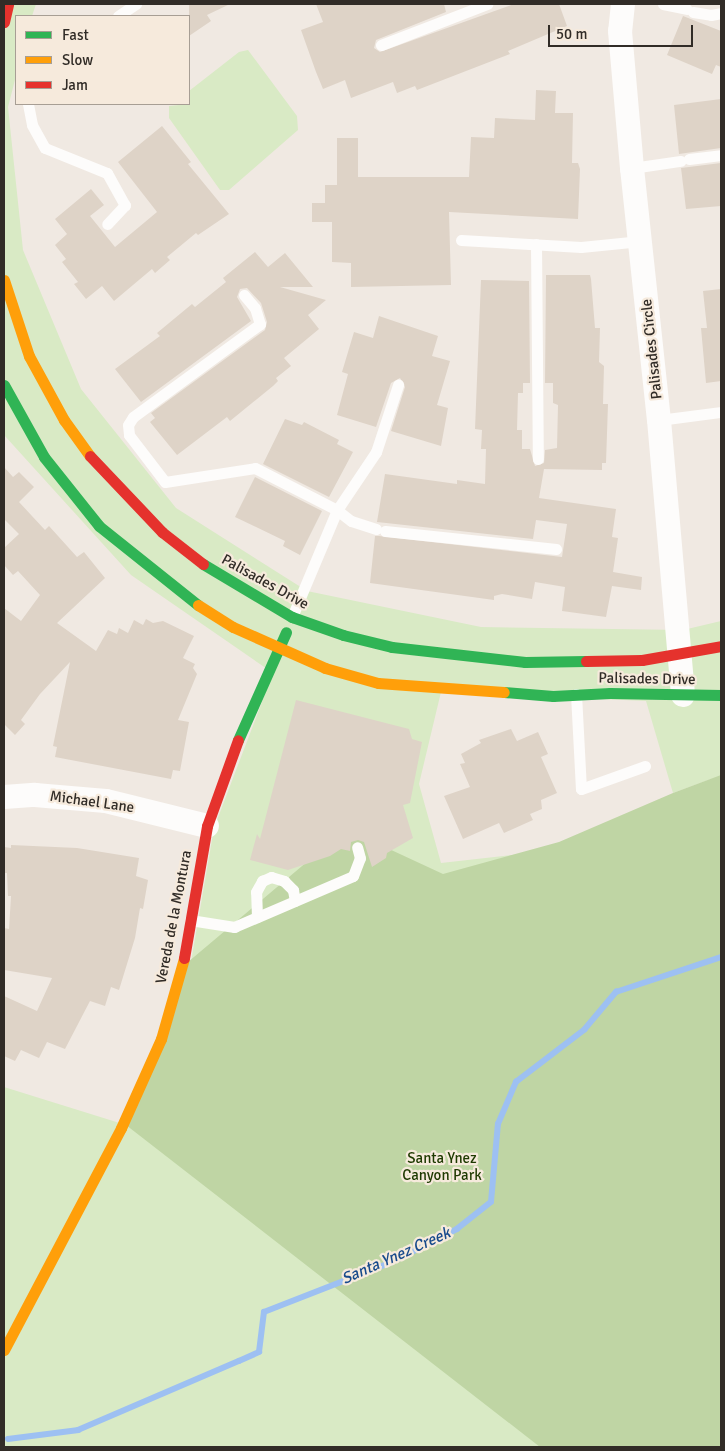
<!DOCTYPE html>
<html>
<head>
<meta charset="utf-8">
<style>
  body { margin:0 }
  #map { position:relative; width:725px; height:1451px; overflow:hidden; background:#f0e9e2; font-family:Signika,sans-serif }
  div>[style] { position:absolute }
  .green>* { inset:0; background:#d9eac5 }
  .forest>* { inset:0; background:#bfd5a4 }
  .stream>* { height:5.5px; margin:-2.75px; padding:0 2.75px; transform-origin:2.75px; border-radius:2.75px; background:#9dc0f2 }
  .building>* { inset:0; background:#ded3c7 }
  .lane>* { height:11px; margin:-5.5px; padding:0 5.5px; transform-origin:5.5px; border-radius:5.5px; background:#fdfcfb }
  .street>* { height:24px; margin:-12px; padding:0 12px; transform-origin:12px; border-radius:12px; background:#fdfcfb }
  .fast>* { height:11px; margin:-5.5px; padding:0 5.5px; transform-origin:5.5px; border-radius:5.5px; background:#30b455 }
  .slow>* { height:11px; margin:-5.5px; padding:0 5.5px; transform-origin:5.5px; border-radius:5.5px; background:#ff9f0a }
  .jam>* { height:11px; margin:-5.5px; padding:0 5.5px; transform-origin:5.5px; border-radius:5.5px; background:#e5322d }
  span { translate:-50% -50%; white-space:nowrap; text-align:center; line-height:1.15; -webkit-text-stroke:4.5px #f6eadc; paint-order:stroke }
  .street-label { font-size:15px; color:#312c27 }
  .park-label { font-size:15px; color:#1e3a00 }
  .water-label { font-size:16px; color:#174a8c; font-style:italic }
  .frame { position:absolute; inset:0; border:5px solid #312c27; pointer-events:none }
  .legend { position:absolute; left:15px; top:15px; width:175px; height:90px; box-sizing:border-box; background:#f6eadc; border:1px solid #a79e94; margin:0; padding:6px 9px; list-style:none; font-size:15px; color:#312c27 }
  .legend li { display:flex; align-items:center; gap:10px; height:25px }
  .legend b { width:25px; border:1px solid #a79e94 }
  .scale { position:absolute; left:548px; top:25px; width:145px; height:22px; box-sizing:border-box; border:2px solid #312c27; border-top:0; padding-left:6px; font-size:15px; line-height:18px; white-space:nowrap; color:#312c27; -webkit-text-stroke:4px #f6eadc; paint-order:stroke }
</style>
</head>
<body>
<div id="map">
  <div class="green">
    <div style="clip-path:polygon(evenodd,4px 4px,36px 4px,32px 16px,16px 16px,16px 76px,8px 107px,23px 250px,81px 389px,176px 508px,307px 591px,481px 627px,683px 630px,721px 621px,721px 1447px,4px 1447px,4px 1087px,126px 1125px,191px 962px,214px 828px,273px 673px,131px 575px,4px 435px,4px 4px,441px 692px,646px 701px,673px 793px,711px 779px,719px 832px,441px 863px,419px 784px,441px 692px)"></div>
    <div style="clip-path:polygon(248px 50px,297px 116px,298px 130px,229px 190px,220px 190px,169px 118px,169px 106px,189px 104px,189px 91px,239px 52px)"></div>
  </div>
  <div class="forest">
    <div style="clip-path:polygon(721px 775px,721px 1447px,540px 1447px,126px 1125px,188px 962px,346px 829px,443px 874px,559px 842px,673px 793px)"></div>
  </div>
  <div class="stream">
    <div style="left:8px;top:1439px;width:71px;rotate:-7.3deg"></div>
    <div style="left:78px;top:1430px;width:175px;rotate:-23.2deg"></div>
    <div style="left:239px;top:1361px;width:22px;rotate:-24deg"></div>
    <div style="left:259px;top:1352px;width:40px;rotate:-82.9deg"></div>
    <div style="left:264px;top:1312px;width:137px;rotate:-21.3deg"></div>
    <div style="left:392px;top:1262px;width:73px;rotate:-26.9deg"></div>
    <div style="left:457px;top:1229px;width:43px;rotate:-38.5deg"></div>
    <div style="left:491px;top:1202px;width:78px;rotate:-84.9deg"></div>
    <div style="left:498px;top:1124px;width:46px;rotate:-66.8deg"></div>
    <div style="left:516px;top:1082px;width:86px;rotate:-37.4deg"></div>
    <div style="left:584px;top:1030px;width:50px;rotate:-49.9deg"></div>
    <div style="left:616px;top:992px;width:111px;rotate:-18.4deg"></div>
  </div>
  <div class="building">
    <div style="clip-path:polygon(189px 4px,230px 4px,207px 15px,211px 21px,189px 36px)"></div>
    <div style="clip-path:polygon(316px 4px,444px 4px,446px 12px,376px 40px,374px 48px,380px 52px,514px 4px,559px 4px,567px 26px,508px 51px,510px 54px,417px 90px,415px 86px,397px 93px,393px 82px,351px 98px,345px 80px,323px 89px,316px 72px,301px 30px,323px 22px)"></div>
    <div style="clip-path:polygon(683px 16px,721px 31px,721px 67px,716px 65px,712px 74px,667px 55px)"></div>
    <div style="clip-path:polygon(536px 90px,556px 91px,555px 113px,573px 113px,572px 163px,578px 163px,580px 169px,578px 219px,449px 212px,451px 285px,351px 287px,351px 263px,332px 262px,332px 222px,312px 222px,312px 203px,325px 203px,325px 185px,337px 185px,337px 138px,358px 138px,358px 177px,469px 177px,471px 137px,494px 138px,495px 118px,535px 120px)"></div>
    <div style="clip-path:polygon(721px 99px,721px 148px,679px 154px,674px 105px)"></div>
    <div style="clip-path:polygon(162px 126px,191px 162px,188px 164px,229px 214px,198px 235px,196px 233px,167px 257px,170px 260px,155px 273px,152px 269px,114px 301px,102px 286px,86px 299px,74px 284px,78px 282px,62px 262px,66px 259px,55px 245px,67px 234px,55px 219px,91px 189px,104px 205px,90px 216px,115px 247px,157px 212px,118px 162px)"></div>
    <div style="clip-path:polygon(721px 163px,721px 206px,686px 209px,681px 168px)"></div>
    <div style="clip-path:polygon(255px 252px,268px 267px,285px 253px,313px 287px,280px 287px,326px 300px,308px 315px,319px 329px,284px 358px,291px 366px,276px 378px,278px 381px,273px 386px,230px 421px,227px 417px,177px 455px,150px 422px,155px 418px,151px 413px,265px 330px,267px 322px,261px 303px,247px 288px,240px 289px,237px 297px,251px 321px,141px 402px,115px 369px,160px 336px,157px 333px,192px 304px,195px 307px,226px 282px,223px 278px)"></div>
    <div style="clip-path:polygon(546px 275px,590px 275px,591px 279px,595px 328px,600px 328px,599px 362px,604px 366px,603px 404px,608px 404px,606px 463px,602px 463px,602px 470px,544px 469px,539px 498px,616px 509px,612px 537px,618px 538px,613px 572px,642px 577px,641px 590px,612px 586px,606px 617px,562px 611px,565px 587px,535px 582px,532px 599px,502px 594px,494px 596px,494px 600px,370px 583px,375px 536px,379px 536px,562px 557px,567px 524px,536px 520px,533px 539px,377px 522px,385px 474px,457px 484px,457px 480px,485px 484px,486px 449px,481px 449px,482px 430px,475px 429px,481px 280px,529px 281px,530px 383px,523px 383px,523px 393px,518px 393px,517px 430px,522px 430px,522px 449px,530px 449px,535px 466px,544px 463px,545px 450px,557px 448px,558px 405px,553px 403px,553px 383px,545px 383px)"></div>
    <div style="clip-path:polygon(721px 289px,721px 381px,706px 383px,701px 328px,707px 328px,703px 291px)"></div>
    <div style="clip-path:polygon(379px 316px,438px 336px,432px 356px,450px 361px,437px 405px,448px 408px,441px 446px,391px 431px,405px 387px,400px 378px,391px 383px,376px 427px,337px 415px,348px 374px,342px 372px,354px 332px,373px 338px)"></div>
    <div style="clip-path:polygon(285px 419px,302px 425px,304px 422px,339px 440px,337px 444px,353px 452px,329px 497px,263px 464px)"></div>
    <div style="clip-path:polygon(4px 467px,13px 477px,19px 472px,34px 487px,19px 502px,45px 530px,49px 526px,77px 557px,84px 552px,105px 578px,57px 623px,96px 651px,108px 630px,117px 634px,119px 628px,128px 633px,134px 620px,143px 625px,146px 619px,153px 623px,163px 621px,194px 636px,183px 658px,195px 664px,193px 668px,197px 674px,178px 720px,189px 722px,180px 771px,173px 770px,171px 779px,55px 757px,57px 747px,53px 746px,70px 662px,40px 694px,21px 720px,25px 724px,15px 735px,4px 724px,4px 608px,21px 621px,40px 595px,18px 571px,13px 575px,4px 565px,4px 548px,19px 534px,4px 519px)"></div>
    <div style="clip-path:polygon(255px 477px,322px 511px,300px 555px,283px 546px,285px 541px,235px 517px)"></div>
    <div style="clip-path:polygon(296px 700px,409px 729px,412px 739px,422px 742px,410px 803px,403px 805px,413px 838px,387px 853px,386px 858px,372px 867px,364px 842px,358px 840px,351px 842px,350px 851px,341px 849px,330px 856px,288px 870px,250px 860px,257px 834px,260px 839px)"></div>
    <div style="clip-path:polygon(511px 729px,517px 741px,538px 732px,548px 754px,541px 757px,557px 793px,541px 800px,542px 809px,530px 814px,533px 820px,504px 833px,499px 823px,463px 839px,444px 796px,470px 787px,460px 764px,465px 763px,461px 754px,481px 743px,479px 740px)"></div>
    <div style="clip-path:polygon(11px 845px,77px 848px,139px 858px,136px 876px,148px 880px,143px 909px,140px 908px,135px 938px,119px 990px,111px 987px,105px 1006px,90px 1001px,65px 1049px,47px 1042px,39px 1058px,21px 1050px,15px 1061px,4px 1056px,4px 996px,37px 1011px,52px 978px,4px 970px,4px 928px,9px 929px,11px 896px,8px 896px,7px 873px,4px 873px,4px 847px,11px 848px)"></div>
  </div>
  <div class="lane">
    <div style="left:663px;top:4px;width:24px;rotate:12deg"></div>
    <div style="left:693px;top:12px;width:18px;rotate:9deg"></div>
    <div style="left:711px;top:15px;width:10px;rotate:-11deg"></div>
    <div style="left:118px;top:16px;width:22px;rotate:-34deg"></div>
    <div style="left:381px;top:45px;width:114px;rotate:-21.1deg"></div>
    <div style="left:28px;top:104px;width:21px;rotate:79deg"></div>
    <div style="left:32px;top:125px;width:26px;rotate:61deg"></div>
    <div style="left:45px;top:148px;width:67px;rotate:22deg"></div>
    <div style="left:107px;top:173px;width:37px;rotate:61deg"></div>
    <div style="left:125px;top:205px;width:26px;rotate:133deg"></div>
    <div style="left:689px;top:159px;width:32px;rotate:-7deg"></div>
    <div style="left:632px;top:168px;width:49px;rotate:-8.3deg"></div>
    <div style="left:461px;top:240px;width:120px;rotate:3.3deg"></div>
    <div style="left:581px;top:247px;width:60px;rotate:-5.7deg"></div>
    <div style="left:536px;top:244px;width:215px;rotate:89.5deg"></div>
    <div style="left:244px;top:295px;width:17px;rotate:50deg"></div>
    <div style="left:255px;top:308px;width:17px;rotate:73deg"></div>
    <div style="left:260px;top:324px;width:157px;rotate:143.8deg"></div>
    <div style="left:133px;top:417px;width:9px;rotate:122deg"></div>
    <div style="left:128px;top:425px;width:10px;rotate:84deg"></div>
    <div style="left:129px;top:435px;width:59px;rotate:52.5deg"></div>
    <div style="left:165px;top:482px;width:91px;rotate:-8.8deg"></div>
    <div style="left:255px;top:468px;width:92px;rotate:27.1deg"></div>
    <div style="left:337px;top:510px;width:116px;rotate:112.8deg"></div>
    <div style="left:659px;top:420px;width:63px;rotate:-7.4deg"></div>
    <div style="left:376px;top:529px;width:26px;rotate:-162deg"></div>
    <div style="left:351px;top:521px;width:18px;rotate:-142deg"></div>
    <div style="left:337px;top:510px;width:70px;rotate:-56.1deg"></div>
    <div style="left:376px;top:452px;width:71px;rotate:-71.8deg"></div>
    <div style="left:385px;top:531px;width:172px;rotate:6deg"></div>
    <div style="left:576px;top:694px;width:95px;rotate:87deg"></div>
    <div style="left:581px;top:789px;width:68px;rotate:-19.8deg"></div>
    <div style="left:257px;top:917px;width:25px;rotate:-92deg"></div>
    <div style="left:256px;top:892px;width:13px;rotate:-61deg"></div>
    <div style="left:262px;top:881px;width:10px;rotate:-24deg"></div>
    <div style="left:271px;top:877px;width:14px;rotate:17deg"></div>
    <div style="left:284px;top:881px;width:13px;rotate:45deg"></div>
    <div style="left:293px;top:890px;width:11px;rotate:80deg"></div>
    <div style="left:190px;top:920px;width:45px;rotate:9deg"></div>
    <div style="left:234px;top:927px;width:129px;rotate:-23.2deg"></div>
    <div style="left:353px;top:876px;width:19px;rotate:-69deg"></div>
    <div style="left:360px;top:858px;width:11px;rotate:-105deg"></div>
  </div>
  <div class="street">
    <div style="left:623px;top:4px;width:27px;rotate:96deg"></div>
    <div style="left:620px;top:31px;width:138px;rotate:85deg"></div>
    <div style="left:632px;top:168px;width:253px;rotate:83.9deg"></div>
    <div style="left:659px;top:420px;width:276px;rotate:85deg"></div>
    <div style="left:4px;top:797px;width:31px;rotate:-4deg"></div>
    <div style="left:35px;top:795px;width:71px;rotate:4.8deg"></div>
    <div style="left:106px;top:801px;width:104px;rotate:13.9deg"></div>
  </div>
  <div class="fast">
    <div style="left:4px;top:385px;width:82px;rotate:60.9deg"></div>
    <div style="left:44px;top:457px;width:88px;rotate:51.4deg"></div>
    <div style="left:99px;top:526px;width:127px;rotate:38.6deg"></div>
    <div style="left:203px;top:564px;width:104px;rotate:30.8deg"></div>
    <div style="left:292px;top:617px;width:54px;rotate:19.4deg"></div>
    <div style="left:343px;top:635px;width:50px;rotate:13.8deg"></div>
    <div style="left:392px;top:647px;width:134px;rotate:6.4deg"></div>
    <div style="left:525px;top:662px;width:61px;rotate:-0.9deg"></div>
    <div style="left:504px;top:692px;width:49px;rotate:4.7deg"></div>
    <div style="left:553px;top:696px;width:57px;rotate:-3deg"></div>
    <div style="left:610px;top:693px;width:111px;rotate:1deg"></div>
    <div style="left:238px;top:740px;width:118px;rotate:-66deg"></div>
  </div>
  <div class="slow">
    <div style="left:4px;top:280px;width:80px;rotate:71.8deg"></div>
    <div style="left:29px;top:356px;width:73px;rotate:61.3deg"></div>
    <div style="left:64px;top:420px;width:44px;rotate:54.2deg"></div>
    <div style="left:198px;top:605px;width:41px;rotate:32.2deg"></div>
    <div style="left:233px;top:627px;width:101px;rotate:24deg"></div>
    <div style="left:325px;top:668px;width:55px;rotate:15.8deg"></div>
    <div style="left:378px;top:683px;width:126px;rotate:4.1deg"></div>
    <div style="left:4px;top:1350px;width:251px;rotate:-62.2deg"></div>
    <div style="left:121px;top:1128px;width:98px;rotate:-65.8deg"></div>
    <div style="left:161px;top:1039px;width:84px;rotate:-74.1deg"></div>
  </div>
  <div class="jam">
    <div style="left:4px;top:22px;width:18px;rotate:-77deg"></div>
    <div style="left:90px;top:456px;width:105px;rotate:46.5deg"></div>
    <div style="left:162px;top:532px;width:52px;rotate:38deg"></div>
    <div style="left:586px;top:661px;width:56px;rotate:-1deg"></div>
    <div style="left:642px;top:660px;width:80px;rotate:-10deg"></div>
    <div style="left:184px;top:958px;width:134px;rotate:-80.1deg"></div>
    <div style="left:207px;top:826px;width:91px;rotate:-70.2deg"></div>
  </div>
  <div class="street-label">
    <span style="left:652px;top:349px;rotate:-96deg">Palisades Circle</span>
    <span style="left:265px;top:582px;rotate:29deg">Palisades Drive</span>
    <span style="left:647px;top:679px;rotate:1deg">Palisades Drive</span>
    <span style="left:92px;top:802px;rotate:8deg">Michael Lane</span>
    <span style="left:174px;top:917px;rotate:-79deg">Vereda de la Montura</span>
  </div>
  <div class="park-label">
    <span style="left:442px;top:1167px">Santa Ynez<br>Canyon Park</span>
  </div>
  <div class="water-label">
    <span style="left:396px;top:1256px;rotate:-24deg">Santa Ynez Creek</span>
  </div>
  <div class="frame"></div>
  <ul class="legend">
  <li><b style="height:6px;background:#30b455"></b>Fast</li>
  <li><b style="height:6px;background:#ff9f0a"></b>Slow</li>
  <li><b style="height:6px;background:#e5322d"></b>Jam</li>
  </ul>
  <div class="scale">50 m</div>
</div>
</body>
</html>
